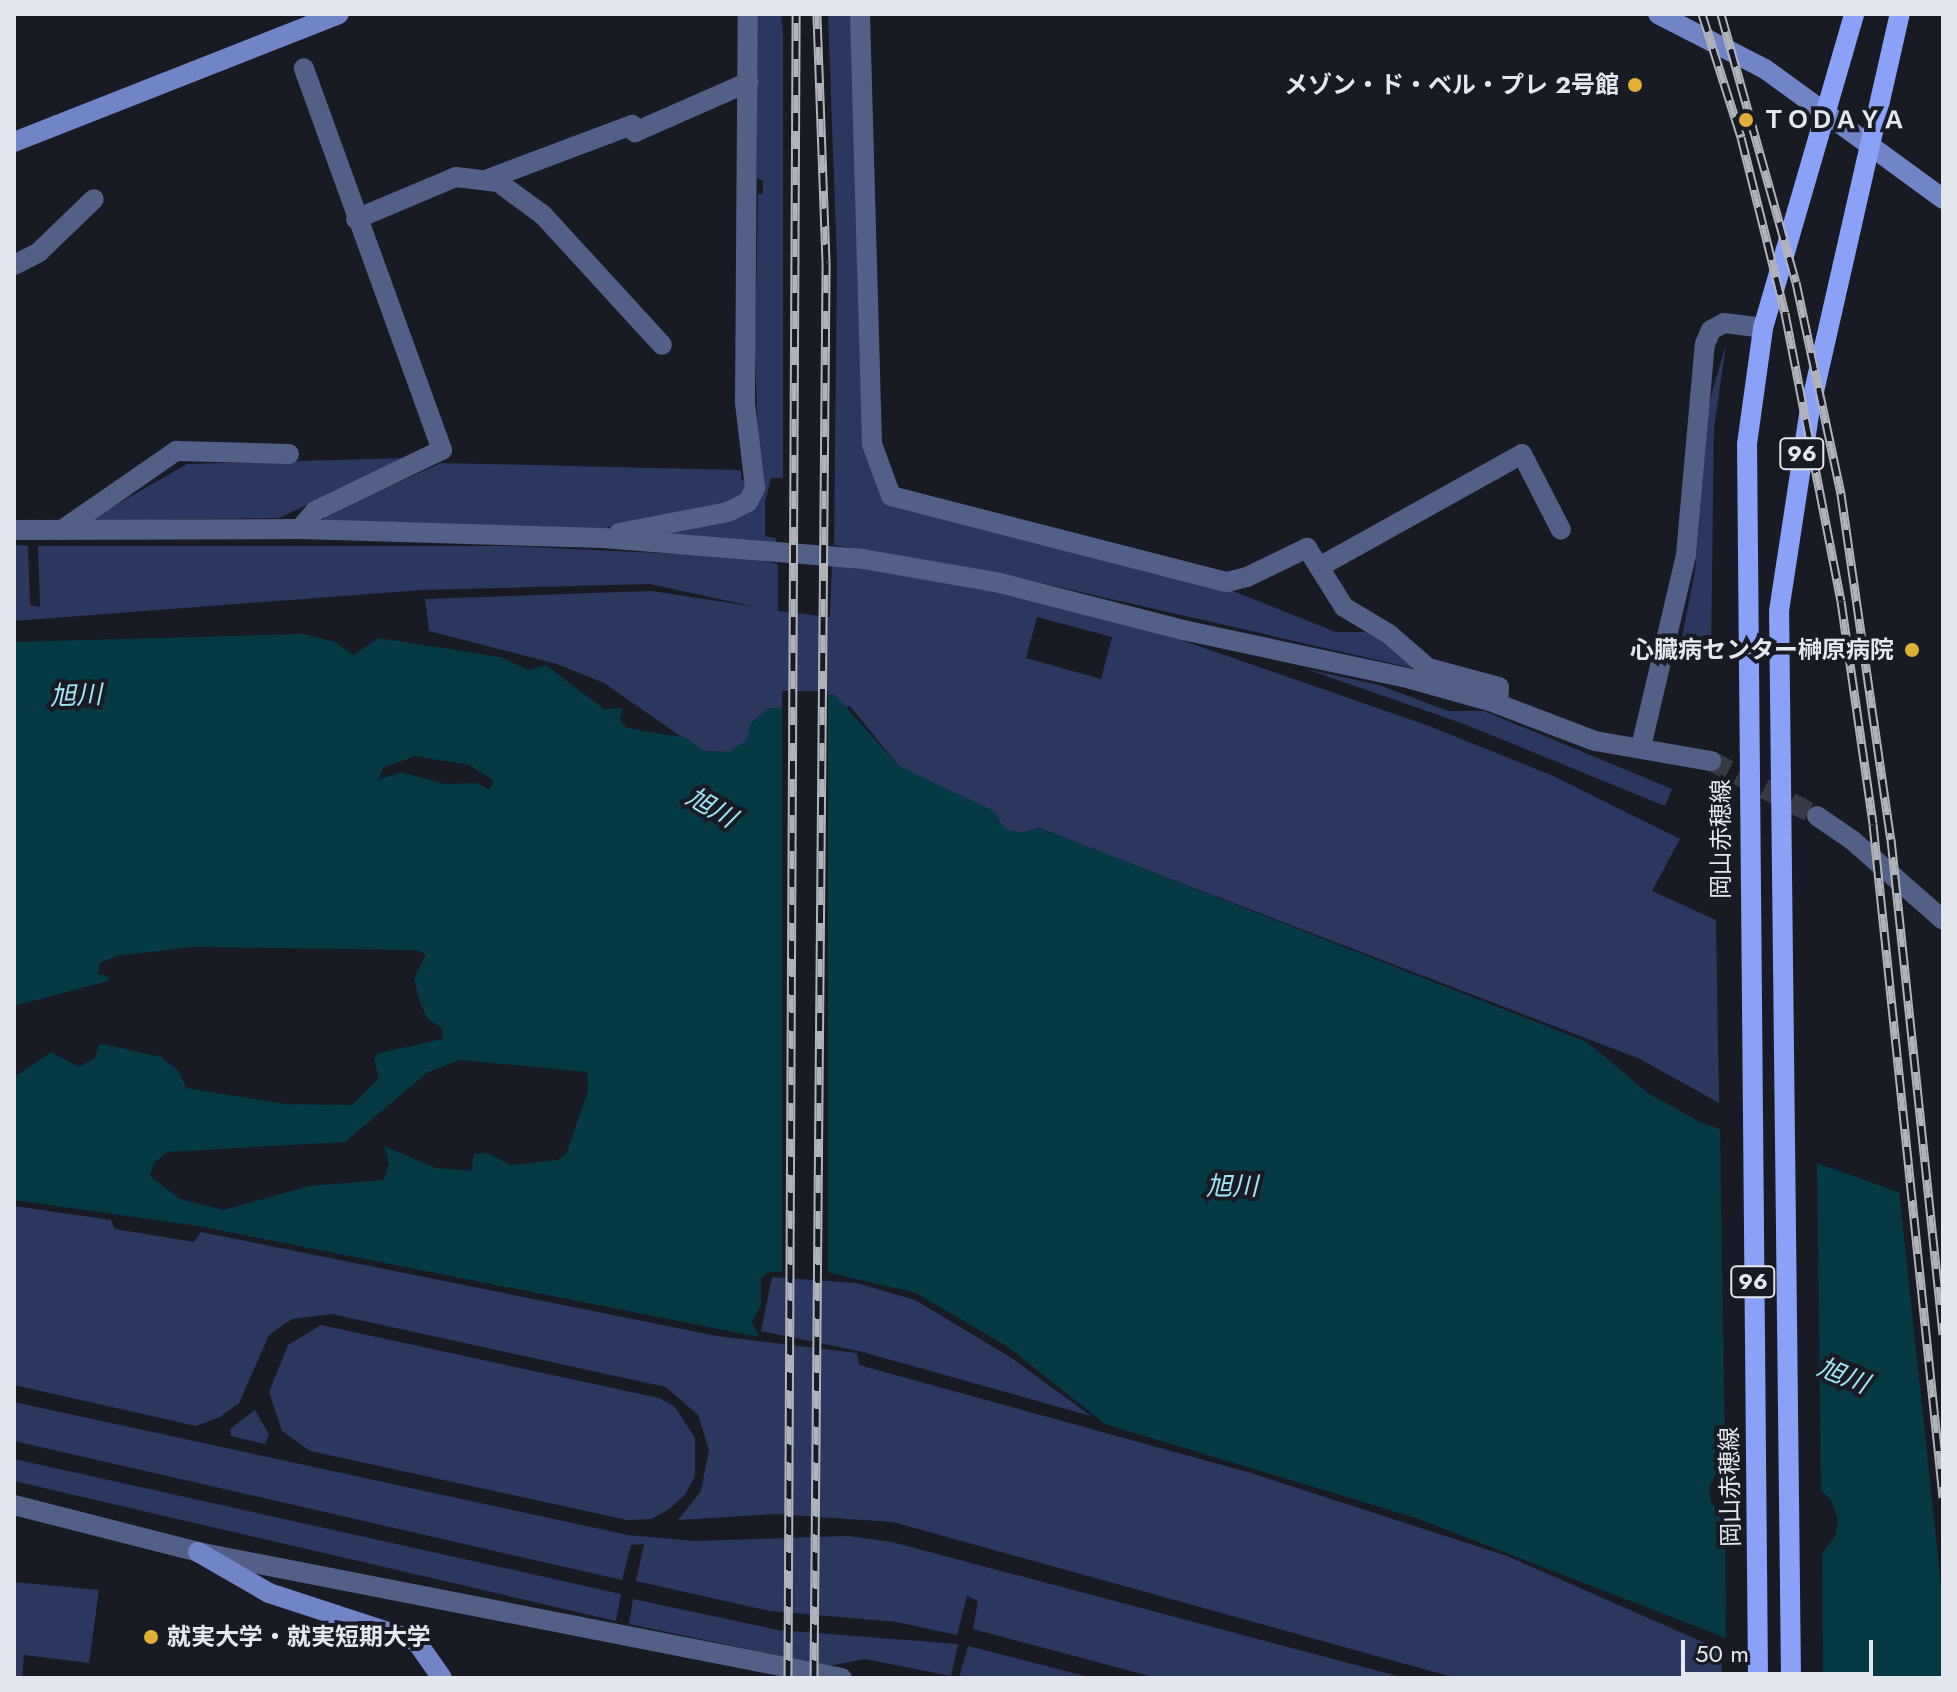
<!DOCTYPE html>
<html>
<head>
<meta charset="utf-8">
<style>
  body { margin:0 }
  #map { position:relative; width:1957px; height:1692px; overflow:hidden; background:#181b24; font-family:Jost,"Noto Sans JP",sans-serif }
  div>[style] { position:absolute }
  .green>* { inset:0; background:#2b375e }
  .water>* { inset:0; background:#053944 }
  .pier>* { inset:0; background:#181b24; transform-origin:0 0 }
  .street-tunnel>* { height:20px; margin-top:-10px; transform-origin:0; background:repeating-linear-gradient(90deg,#373a42 0 20px,transparent 0 30px) }
  .street>* { height:20px; margin:-10px; padding:0 10px; transform-origin:10px; border-radius:10px; background:#525f87 }
  .secondary>* { height:20px; margin:-10px; padding:0 10px; transform-origin:10px; border-radius:10px; background:#7185c6 }
  .primary>* { height:20px; margin:-10px; padding:0 10px; transform-origin:10px; border-radius:10px; background:#89a2f7 }
  .rail>* { height:9px; margin-top:-4.5px; transform-origin:0; background:repeating-linear-gradient(90deg,#181b24 0 18px,#b0b3ba 0 36px); box-sizing:border-box; border-block:2px solid #b0b3ba }
  .dots>* { width:22px; height:22px; translate:-50% -50%; box-sizing:border-box; border:4px solid #181b24; border-radius:50% }
  span { translate:-50% -50%; white-space:nowrap; text-align:center; line-height:1.15; -webkit-text-stroke:8px #181b24; paint-order:stroke }
  .shield-label span { padding:2px 6px; background:#181b24; border:2px solid; border-radius:6px; -webkit-text-stroke-width:0 }
  .shield-label { font-size:22px; color:#e4e7ed; font-weight:700 }
  .poi-label { font-size:24px; color:#e4e7ed; font-weight:700 }
  .right { translate:-100% -50%; text-align:right }
  .left { translate:0 -50%; text-align:left }
  .street-label { font-size:24px; color:#e4e7ed }
  .water-label { font-size:26px; color:#a1e4f6; font-style:italic }
  .frame { position:absolute; inset:0; border:16px solid #e4e7ed; pointer-events:none }
  .scale { position:absolute; left:1681px; top:1640px; width:192px; height:36px; box-sizing:border-box; border:4px solid #e4e7ed; border-top:0; padding-left:10px; font-size:24px; line-height:28px; white-space:nowrap; color:#e4e7ed; -webkit-text-stroke:6px #181b24; paint-order:stroke }
</style>
</head>
<body>
<div id="map">
  <div class="green">
    <div style="clip-path:polygon(757px 14px,781px 14px,783px 33px,783px 478px,771px 478px,765px 502px,765px 536px,776px 538px,776px 546px,633px 533px,748px 513px,760px 502px,755px 349px,758px 194px,763px 194px,763px 180px,757px 179px)"></div>
    <div style="clip-path:polygon(828px 14px,854px 14px,878px 486px,1228px 589px,1336px 632px,1370px 632px,1421px 670px,1002px 574px,834px 545px,837px 262px)"></div>
    <div style="clip-path:polygon(1726px 344px,1714px 429px,1711px 653px,1679px 653px,1695px 571px,1709px 403px)"></div>
    <div style="clip-path:polygon(406px 458px,279px 518px,88px 521px,187px 464px)"></div>
    <div style="clip-path:polygon(441px 463px,741px 470px,741px 480px,749px 481px,740px 500px,595px 530px,327px 523px,322px 517px)"></div>
    <div style="clip-path:polygon(evenodd,14px 545px,28px 546px,30px 605px,40px 607px,38px 546px,506px 546px,745px 557px,778px 564px,778px 611px,830px 617px,832px 564px,999px 591px,1181px 640px,1429px 726px,1551px 775px,1680px 839px,1652px 891px,1716px 920px,1719px 1103px,1640px 1059px,1124px 861px,1040px 828px,1021px 833px,1005px 829px,899px 766px,850px 706px,748px 740px,729px 752px,702px 751px,604px 683px,557px 664px,429px 631px,425px 599px,652px 591px,756px 607px,650px 584px,422px 590px,14px 621px,14px 545px,1037px 617px,1112px 637px,1101px 679px,1026px 658px,1037px 617px)"></div>
    <div style="clip-path:polygon(1306px 669px,1379px 685px,1448px 711px,1484px 711px,1672px 789px,1665px 806px,1464px 724px)"></div>
    <div style="clip-path:polygon(14px 1206px,111px 1220px,115px 1229px,194px 1242px,201px 1232px,717px 1336px,857px 1353px,859px 1365px,1251px 1473px,1507px 1556px,1721px 1650px,1722px 1678px,1456px 1678px,893px 1522px,775px 1514px,678px 1520px,701px 1491px,709px 1450px,698px 1415px,666px 1387px,332px 1314px,292px 1319px,269px 1335px,239px 1403px,220px 1417px,196px 1426px,14px 1385px)"></div>
    <div style="clip-path:polygon(772px 1277px,856px 1283px,915px 1300px,1010px 1357px,1091px 1416px,859px 1351px,761px 1331px)"></div>
    <div style="clip-path:polygon(321px 1325px,659px 1398px,675px 1407px,695px 1438px,695px 1476px,685px 1495px,669px 1509px,652px 1519px,627px 1520px,310px 1451px,282px 1431px,269px 1392px,288px 1345px)"></div>
    <div style="clip-path:polygon(14px 1402px,628px 1535px,695px 1541px,848px 1536px,892px 1542px,1405px 1678px,1157px 1678px,973px 1629px,978px 1601px,967px 1596px,957px 1635px,897px 1622px,770px 1611px,636px 1581px,644px 1544px,631px 1545px,622px 1580px,14px 1441px)"></div>
    <div style="clip-path:polygon(255px 1410px,269px 1434px,265px 1444px,231px 1436px,230px 1429px)"></div>
    <div style="clip-path:polygon(14px 1459px,621px 1594px,616px 1621px,14px 1481px)"></div>
    <div style="clip-path:polygon(14px 1582px,99px 1590px,89px 1663px,24px 1655px,22px 1678px,14px 1678px)"></div>
    <div style="clip-path:polygon(633px 1599px,778px 1630px,958px 1644px,951px 1676px,865px 1659px,828px 1666px,629px 1624px)"></div>
    <div style="clip-path:polygon(968px 1646px,1093px 1678px,959px 1678px)"></div>
  </div>
  <div class="water">
    <div style="clip-path:polygon(evenodd,303px 634px,335px 642px,353px 655px,379px 638px,500px 657px,529px 670px,546px 665px,604px 709px,623px 708px,620px 720px,627px 728px,687px 738px,703px 751px,729px 752px,747px 740px,750px 724px,768px 708px,800px 707px,811px 697px,834px 694px,899px 766px,994px 811px,1005px 829px,1021px 833px,1040px 828px,1587px 1042px,1648px 1093px,1700px 1122px,1893px 1190px,1943px 1216px,1943px 1678px,1829px 1678px,1416px 1518px,1105px 1424px,1008px 1347px,916px 1293px,822px 1271px,770px 1272px,761px 1278px,761px 1305px,752px 1322px,759px 1336px,754px 1336px,198px 1226px,14px 1200px,14px 1077px,51px 1052px,79px 1067px,95px 1058px,99px 1044px,108px 1045px,161px 1057px,179px 1071px,186px 1088px,286px 1104px,352px 1105px,379px 1078px,374px 1058px,379px 1053px,443px 1039px,442px 1028px,427px 1018px,421px 1005px,414px 979px,426px 954px,415px 950px,192px 947px,117px 956px,100px 963px,98px 974px,109px 976px,108px 981px,14px 1006px,14px 642px,303px 634px,415px 756px,469px 765px,493px 780px,490px 790px,476px 783px,445px 784px,401px 772px,378px 780px,383px 768px,415px 756px,303px 634px,460px 1060px,587px 1072px,588px 1091px,566px 1154px,558px 1160px,511px 1165px,488px 1153px,474px 1154px,471px 1171px,436px 1168px,384px 1146px,389px 1163px,384px 1180px,309px 1186px,224px 1210px,180px 1199px,150px 1176px,154px 1163px,167px 1152px,345px 1142px,428px 1072px,460px 1060px)"></div>
  </div>
  <div class="pier">
    <div style="clip-path:polygon(1818px 14px,1908px 14px,1936px 25px,1926px 70px,1811px 25px)"></div>
    <div style="left:828px;top:691px;width:585px;height:46px;rotate:90deg"></div>
    <div style="clip-path:polygon(1720px 1124px,1817px 1159px,1821px 1490px,1831px 1500px,1838px 1519px,1835px 1536px,1822px 1554px,1823px 1678px,1726px 1641px,1725px 1521px,1711px 1502px,1709px 1487px,1725px 1456px)"></div>
    <div style="clip-path:polygon(1899px 1189px,1943px 1211px,1943px 1604px)"></div>
  </div>
  <div class="street-tunnel">
    <div style="left:1711px;top:761px;width:119px;rotate:27.4deg"></div>
  </div>
  <div class="street">
    <div style="left:860px;top:14px;width:430px;rotate:88.4deg"></div>
    <div style="left:872px;top:444px;width:55px;rotate:69.9deg"></div>
    <div style="left:891px;top:496px;width:347px;rotate:14.4deg"></div>
    <div style="left:1227px;top:582px;width:21px;rotate:-14deg"></div>
    <div style="left:1247px;top:577px;width:67px;rotate:-25.8deg"></div>
    <div style="left:1307px;top:548px;width:70px;rotate:57.9deg"></div>
    <div style="left:1344px;top:607px;width:52px;rotate:31deg"></div>
    <div style="left:1389px;top:634px;width:52px;rotate:41.1deg"></div>
    <div style="left:1428px;top:668px;width:73px;rotate:15deg"></div>
    <div style="left:1499px;top:687px;width:17px;rotate:93deg"></div>
    <div style="left:488px;top:179px;width:154px;rotate:-20.6deg"></div>
    <div style="left:632px;top:125px;width:8px;rotate:67deg"></div>
    <div style="left:635px;top:132px;width:124px;rotate:-23.7deg"></div>
    <div style="left:356px;top:219px;width:108px;rotate:-22.8deg"></div>
    <div style="left:456px;top:177px;width:42px;rotate:6.8deg"></div>
    <div style="left:498px;top:182px;width:56px;rotate:36.3deg"></div>
    <div style="left:543px;top:215px;width:176px;rotate:47.5deg"></div>
    <div style="left:14px;top:265px;width:28px;rotate:-27deg"></div>
    <div style="left:39px;top:252px;width:76px;rotate:-43.9deg"></div>
    <div style="left:300px;top:529px;width:23px;rotate:-50deg"></div>
    <div style="left:315px;top:511px;width:141px;rotate:-25.7deg"></div>
    <div style="left:442px;top:450px;width:406px;rotate:-109.9deg"></div>
    <div style="left:14px;top:530px;width:286px;rotate:-0.2deg"></div>
    <div style="left:300px;top:529px;width:303px;rotate:1.7deg"></div>
    <div style="left:603px;top:538px;width:261px;rotate:4.6deg"></div>
    <div style="left:863px;top:559px;width:139px;rotate:9.9deg"></div>
    <div style="left:1000px;top:583px;width:189px;rotate:14.4deg"></div>
    <div style="left:1183px;top:630px;width:233px;rotate:12.1deg"></div>
    <div style="left:1411px;top:679px;width:82px;rotate:15.6deg"></div>
    <div style="left:1490px;top:701px;width:112px;rotate:20.9deg"></div>
    <div style="left:1595px;top:741px;width:118px;rotate:9.8deg"></div>
    <div style="left:62px;top:530px;width:139px;rotate:-34.7deg"></div>
    <div style="left:176px;top:451px;width:113px;rotate:1.5deg"></div>
    <div style="left:619px;top:533px;width:111px;rotate:-10.9deg"></div>
    <div style="left:728px;top:512px;width:22px;rotate:-27deg"></div>
    <div style="left:748px;top:502px;width:16px;rotate:-63deg"></div>
    <div style="left:755px;top:488px;width:86px;rotate:-96.7deg"></div>
    <div style="left:745px;top:403px;width:389px;rotate:-89.6deg"></div>
    <div style="left:1319px;top:567px;width:232px;rotate:-29.1deg"></div>
    <div style="left:1522px;top:454px;width:85px;rotate:62.8deg"></div>
    <div style="left:1641px;top:747px;width:197px;rotate:-76.8deg"></div>
    <div style="left:1686px;top:555px;width:212px;rotate:-84.9deg"></div>
    <div style="left:1705px;top:344px;width:15px;rotate:-67deg"></div>
    <div style="left:1711px;top:330px;width:15px;rotate:-28deg"></div>
    <div style="left:1724px;top:323px;width:39px;rotate:7deg"></div>
    <div style="left:1817px;top:816px;width:42px;rotate:34.4deg"></div>
    <div style="left:1852px;top:840px;width:121px;rotate:41.3deg"></div>
    <div style="left:14px;top:1505px;width:190px;rotate:14.3deg"></div>
    <div style="left:198px;top:1552px;width:656px;rotate:11.07deg"></div>
  </div>
  <div class="secondary">
    <div style="left:1658px;top:14px;width:120px;rotate:27.2deg"></div>
    <div style="left:1765px;top:69px;width:220px;rotate:36.1deg"></div>
    <div style="left:14px;top:142px;width:349px;rotate:-21.5deg"></div>
    <div style="left:198px;top:1552px;width:82px;rotate:30deg"></div>
    <div style="left:269px;top:1593px;width:155px;rotate:18.1deg"></div>
    <div style="left:416px;top:1641px;width:45px;rotate:54.9deg"></div>
  </div>
  <div class="primary">
    <div style="left:1758px;top:1678px;width:1234px;rotate:-90.51deg"></div>
    <div style="left:1747px;top:444px;width:117px;rotate:-82.1deg"></div>
    <div style="left:1763px;top:328px;width:327px;rotate:-73.8deg"></div>
    <div style="left:1791px;top:1678px;width:1067px;rotate:-90.64deg"></div>
    <div style="left:1779px;top:611px;width:204px;rotate:-81.3deg"></div>
    <div style="left:1810px;top:409px;width:405px;rotate:-77.2deg"></div>
  </div>
  <div class="rail">
    <div style="left:1702px;top:14px;width:129px;rotate:72.4deg"></div>
    <div style="left:1741px;top:137px;width:181px;rotate:76deg"></div>
    <div style="left:1785px;top:313px;width:293px;rotate:79deg"></div>
    <div style="left:1841px;top:601px;width:225px;rotate:81.8deg"></div>
    <div style="left:1873px;top:824px;width:677px;rotate:84.06deg"></div>
    <div style="left:1721px;top:14px;width:278px;rotate:74.4deg"></div>
    <div style="left:1796px;top:282px;width:217px;rotate:78deg"></div>
    <div style="left:1841px;top:494px;width:349px;rotate:81.8deg"></div>
    <div style="left:1891px;top:839px;width:498px;rotate:84deg"></div>
    <div style="left:788px;top:1678px;width:1664px;rotate:-89.72deg"></div>
    <div style="left:814px;top:1678px;width:1416px;rotate:-89.51deg"></div>
    <div style="left:826px;top:262px;width:248px;rotate:-92.1deg"></div>
  </div>
  <div class="dots">
    <div style="left:1635px;top:85px;background:#e1af34"></div>
    <div style="left:1746px;top:120px;background:#e1af34"></div>
    <div style="left:1912px;top:650px;background:#e1af34"></div>
    <div style="left:151px;top:1637px;background:#e1af34"></div>
  </div>
  <div class="shield-label">
    <span style="left:1802px;top:454px">96</span>
    <span style="left:1753px;top:1282px">96</span>
  </div>
  <div class="poi-label">
    <span class="right" style="left:1619px;top:85px">メゾン・ド・ベル・プレ 2号館</span>
    <span class="left" style="left:1762px;top:120px">ＴＯＤＡＹＡ</span>
    <span class="right" style="left:1894px;top:650px">心臓病センター榊原病院</span>
    <span class="left" style="left:167px;top:1637px">就実大学・就実短期大学</span>
  </div>
  <div class="street-label">
    <span style="left:1721px;top:839px;rotate:-90deg">岡山赤穂線</span>
    <span style="left:1730px;top:1487px;rotate:-91deg">岡山赤穂線</span>
  </div>
  <div class="water-label">
    <span style="left:76px;top:696px;rotate:-2deg">旭川</span>
    <span style="left:711px;top:808px;rotate:30deg">旭川</span>
    <span style="left:1232px;top:1187px">旭川</span>
    <span style="left:1843px;top:1376px;rotate:22deg">旭川</span>
  </div>
  <div class="frame"></div>
  <div class="scale">50 m</div>
</div>
</body>
</html>
